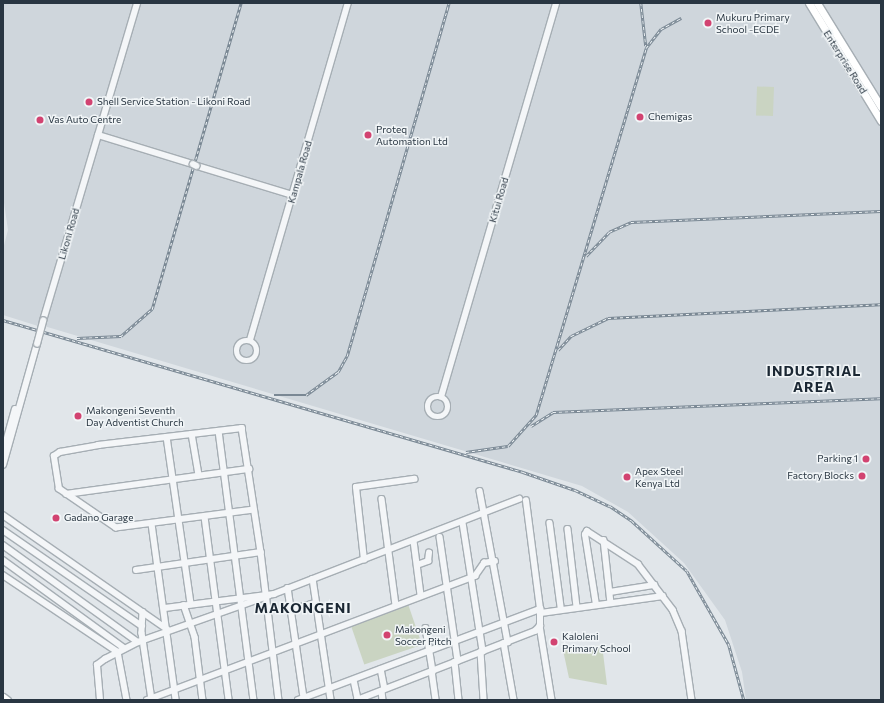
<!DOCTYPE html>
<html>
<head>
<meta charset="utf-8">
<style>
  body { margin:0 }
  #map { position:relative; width:884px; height:703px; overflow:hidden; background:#e1e6ea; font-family:Commissioner,sans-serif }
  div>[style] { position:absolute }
  .built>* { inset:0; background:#cfd6dc }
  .green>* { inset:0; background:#cad4c2; transform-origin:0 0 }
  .roads { filter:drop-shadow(1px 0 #a6aeb4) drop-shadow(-1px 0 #a6aeb4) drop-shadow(0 1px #a6aeb4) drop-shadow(0 -1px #a6aeb4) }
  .minor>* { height:5.5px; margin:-2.75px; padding:0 2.75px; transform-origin:2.75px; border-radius:2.75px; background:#f4f6f8 }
  .minor>.ring { margin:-2.75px; padding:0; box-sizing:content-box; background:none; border:5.5px solid #f4f6f8; border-radius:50% }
  .major>* { height:7px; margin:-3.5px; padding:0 3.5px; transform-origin:3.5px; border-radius:3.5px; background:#fff }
  .rail>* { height:2.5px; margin-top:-1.25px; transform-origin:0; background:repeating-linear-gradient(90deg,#f1f5f7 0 3px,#7a8894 0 6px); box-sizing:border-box; border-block:1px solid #7a8894 }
  .bridges { filter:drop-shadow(1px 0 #a6aeb4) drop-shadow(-1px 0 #a6aeb4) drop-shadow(0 1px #a6aeb4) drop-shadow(0 -1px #a6aeb4) }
  .minor-bridge>* { height:5.5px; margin:-2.75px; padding:0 2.75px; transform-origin:2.75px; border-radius:2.75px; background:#f4f6f8 }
  .dots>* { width:11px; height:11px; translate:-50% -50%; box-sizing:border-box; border:2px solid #f1f5f7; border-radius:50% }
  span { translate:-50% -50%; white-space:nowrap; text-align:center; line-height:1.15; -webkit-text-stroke:3px #f1f5f7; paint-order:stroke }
  .poi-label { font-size:10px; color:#293642 }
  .left { translate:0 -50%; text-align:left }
  .right { translate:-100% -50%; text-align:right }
  .street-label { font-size:10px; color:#293642 }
  .district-label { font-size:14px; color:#1b2733; font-weight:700; letter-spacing:1px }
  .frame { position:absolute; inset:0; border:4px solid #293642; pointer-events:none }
</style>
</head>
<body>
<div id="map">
  <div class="built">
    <div style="clip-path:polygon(3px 3px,134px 3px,38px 326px,3px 315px,3px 249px,8px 230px,3px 196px)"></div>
    <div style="clip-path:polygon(141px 3px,881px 3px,881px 700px,746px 700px,742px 672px,725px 620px,684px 563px,628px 512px,582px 486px,44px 326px)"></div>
  </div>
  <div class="green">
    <div style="left:774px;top:87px;width:29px;height:17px;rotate:92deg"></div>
    <div style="left:408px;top:604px;width:43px;height:61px;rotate:71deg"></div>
    <div style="clip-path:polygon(602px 645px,607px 685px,569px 678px,563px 650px)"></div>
  </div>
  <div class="roads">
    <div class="minor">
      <div style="left:98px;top:135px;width:99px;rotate:17deg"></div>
      <div style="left:197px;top:166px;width:100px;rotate:16.8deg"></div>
      <div style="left:43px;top:321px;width:332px;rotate:-73.5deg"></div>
      <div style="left:250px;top:340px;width:351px;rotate:-73.8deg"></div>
      <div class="ring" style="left:237px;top:341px;width:14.5px;height:14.5px"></div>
      <div style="left:441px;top:397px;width:410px;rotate:-73.7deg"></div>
      <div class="ring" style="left:428px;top:397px;width:14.5px;height:14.5px"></div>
      <div style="left:219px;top:431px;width:271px;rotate:82.6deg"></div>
      <div style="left:192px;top:434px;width:42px;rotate:80.3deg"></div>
      <div style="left:167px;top:437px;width:169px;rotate:81.8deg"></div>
      <div style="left:4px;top:449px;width:41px;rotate:-74.6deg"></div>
      <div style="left:3px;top:465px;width:126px;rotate:-74.3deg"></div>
      <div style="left:480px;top:491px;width:154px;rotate:79.5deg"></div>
      <div style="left:66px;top:494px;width:185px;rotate:-7.8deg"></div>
      <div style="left:382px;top:499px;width:107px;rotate:82.5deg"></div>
      <div style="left:254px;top:510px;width:139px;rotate:172.6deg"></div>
      <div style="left:116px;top:528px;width:69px;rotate:-145.6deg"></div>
      <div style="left:59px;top:489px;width:33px;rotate:-99deg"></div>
      <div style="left:54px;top:456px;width:7px;rotate:-34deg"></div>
      <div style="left:60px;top:452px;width:39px;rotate:-10deg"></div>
      <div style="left:98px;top:445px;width:145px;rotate:-6.7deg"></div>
      <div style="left:242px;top:428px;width:125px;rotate:81.3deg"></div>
      <div style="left:261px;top:552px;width:149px;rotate:83.1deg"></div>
      <div style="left:3px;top:515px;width:200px;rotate:34.8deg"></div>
      <div style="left:205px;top:517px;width:185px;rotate:82.5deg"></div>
      <div style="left:463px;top:523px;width:130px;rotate:81.1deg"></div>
      <div style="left:550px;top:523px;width:85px;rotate:82.5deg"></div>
      <div style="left:152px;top:524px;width:178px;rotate:82.2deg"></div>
      <div style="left:568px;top:529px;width:79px;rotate:83.4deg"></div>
      <div style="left:3px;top:530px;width:169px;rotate:34.6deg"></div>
      <div style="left:440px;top:537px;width:125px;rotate:81.7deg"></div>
      <div style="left:604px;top:540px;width:63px;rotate:83.7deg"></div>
      <div style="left:414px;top:541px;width:54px;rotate:82.6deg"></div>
      <div style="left:3px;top:545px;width:166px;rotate:35.7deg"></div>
      <div style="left:3px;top:560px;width:150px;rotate:36deg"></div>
      <div style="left:364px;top:560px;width:73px;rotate:-96.3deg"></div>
      <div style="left:356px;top:487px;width:59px;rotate:-7.9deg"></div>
      <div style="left:417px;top:565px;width:12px;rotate:-20deg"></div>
      <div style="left:428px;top:561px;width:8px;rotate:-83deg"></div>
      <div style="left:136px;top:570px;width:126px;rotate:-8.2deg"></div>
      <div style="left:3px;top:575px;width:138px;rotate:33.8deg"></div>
      <div style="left:118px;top:652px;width:49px;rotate:79.4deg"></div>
      <div style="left:313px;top:579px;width:122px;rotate:81.5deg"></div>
      <div style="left:288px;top:588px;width:111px;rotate:81.7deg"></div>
      <div style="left:610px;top:592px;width:45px;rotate:-9deg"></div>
      <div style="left:184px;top:605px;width:34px;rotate:71deg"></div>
      <div style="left:195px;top:637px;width:64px;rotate:82.8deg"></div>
      <div style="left:596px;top:605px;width:71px;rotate:-98.9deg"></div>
      <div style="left:585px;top:535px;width:4px;rotate:-63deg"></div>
      <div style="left:587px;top:531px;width:61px;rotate:32.9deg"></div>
      <div style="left:638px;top:564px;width:58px;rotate:52.7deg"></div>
      <div style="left:673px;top:610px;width:23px;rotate:67deg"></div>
      <div style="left:682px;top:631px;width:70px;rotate:81.8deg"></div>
      <div style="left:165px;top:608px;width:110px;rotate:-7.3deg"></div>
      <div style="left:274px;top:594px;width:263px;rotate:-21.2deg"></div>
      <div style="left:291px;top:610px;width:26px;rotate:-16deg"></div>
      <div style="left:143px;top:612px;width:21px;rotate:93deg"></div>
      <div style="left:142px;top:633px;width:68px;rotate:81.5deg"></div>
      <div style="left:541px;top:613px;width:123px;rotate:-7.9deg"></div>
      <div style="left:540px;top:626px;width:75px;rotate:80.8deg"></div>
      <div style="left:426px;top:628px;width:44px;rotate:80.8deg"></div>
      <div style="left:504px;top:643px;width:58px;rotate:80deg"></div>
      <div style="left:481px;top:652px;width:48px;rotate:86.4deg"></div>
      <div style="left:455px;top:662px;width:38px;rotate:84deg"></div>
      <div style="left:381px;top:669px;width:20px;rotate:79deg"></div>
      <div style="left:432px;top:671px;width:29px;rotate:82deg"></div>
      <div style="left:354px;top:680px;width:19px;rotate:78deg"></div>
      <div style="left:382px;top:691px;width:9px;rotate:84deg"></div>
      <div style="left:100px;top:700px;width:35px;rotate:-95deg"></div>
      <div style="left:97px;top:665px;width:10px;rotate:-37deg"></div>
      <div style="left:105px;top:659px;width:37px;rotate:-27deg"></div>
      <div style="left:138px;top:642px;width:138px;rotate:-19.5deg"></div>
      <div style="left:147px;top:700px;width:351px;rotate:-20.7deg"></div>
      <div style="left:475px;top:576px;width:16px;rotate:-55deg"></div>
      <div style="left:484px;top:563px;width:11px;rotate:-10deg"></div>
      <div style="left:298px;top:700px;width:259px;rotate:-20.6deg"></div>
      <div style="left:540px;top:609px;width:109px;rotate:-97.4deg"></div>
      <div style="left:357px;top:700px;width:191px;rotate:-21.2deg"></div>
      <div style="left:535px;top:631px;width:7px;rotate:-45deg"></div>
      <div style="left:540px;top:626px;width:17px;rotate:-90deg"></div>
    </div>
    <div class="major">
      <div style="left:809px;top:3px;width:138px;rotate:58.6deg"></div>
      <div style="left:817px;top:3px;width:122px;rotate:58.4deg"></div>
      <div style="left:3px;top:697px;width:5px;rotate:37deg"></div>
    </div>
  </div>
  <div class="rail">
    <div style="left:641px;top:3px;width:43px;rotate:83.4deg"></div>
    <div style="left:586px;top:256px;width:33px;rotate:-46deg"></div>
    <div style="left:609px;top:232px;width:24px;rotate:-24deg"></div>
    <div style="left:631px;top:222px;width:250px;rotate:-2.5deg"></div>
    <div style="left:3px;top:320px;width:542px;rotate:16.29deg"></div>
    <div style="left:523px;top:472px;width:55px;rotate:19.1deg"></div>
    <div style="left:575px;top:490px;width:38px;rotate:25deg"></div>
    <div style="left:610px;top:506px;width:27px;rotate:34deg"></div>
    <div style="left:632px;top:521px;width:74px;rotate:42.3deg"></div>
    <div style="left:687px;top:571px;width:85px;rotate:60.4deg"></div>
    <div style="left:729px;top:645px;width:57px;rotate:74.7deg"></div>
    <div style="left:77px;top:338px;width:44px;rotate:-2.6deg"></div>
    <div style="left:121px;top:336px;width:41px;rotate:-41.1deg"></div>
    <div style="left:152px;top:309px;width:319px;rotate:-73.8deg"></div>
    <div style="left:558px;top:350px;width:19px;rotate:-47deg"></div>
    <div style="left:571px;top:336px;width:41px;rotate:-25.9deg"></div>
    <div style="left:608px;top:318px;width:273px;rotate:-2.9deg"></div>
    <div style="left:274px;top:395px;width:32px"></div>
    <div style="left:306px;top:395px;width:39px;rotate:-36deg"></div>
    <div style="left:338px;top:372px;width:18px;rotate:-61deg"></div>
    <div style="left:347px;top:356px;width:367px;rotate:-73.9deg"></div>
    <div style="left:531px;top:426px;width:26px;rotate:-32deg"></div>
    <div style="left:553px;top:412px;width:328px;rotate:-2.4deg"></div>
    <div style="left:466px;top:452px;width:42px;rotate:-8.1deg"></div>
    <div style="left:508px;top:446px;width:42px;rotate:-47.9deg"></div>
    <div style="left:536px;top:415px;width:383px;rotate:-73.3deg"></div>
    <div style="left:646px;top:48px;width:24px;rotate:-52deg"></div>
    <div style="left:661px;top:29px;width:23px;rotate:-29deg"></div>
  </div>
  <div class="bridges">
    <div class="minor-bridge">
      <div style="left:193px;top:164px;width:4px;rotate:27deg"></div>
      <div style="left:37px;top:344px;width:24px;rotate:-75deg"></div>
    </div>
  </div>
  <div class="dots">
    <div style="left:708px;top:23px;background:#d24371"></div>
    <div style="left:89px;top:102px;background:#d24371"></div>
    <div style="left:640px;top:117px;background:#d24371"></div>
    <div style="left:40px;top:120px;background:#d24371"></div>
    <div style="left:368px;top:135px;background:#d24371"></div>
    <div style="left:78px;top:416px;background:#d24371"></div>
    <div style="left:866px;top:459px;background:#d24371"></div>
    <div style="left:862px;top:476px;background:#d24371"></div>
    <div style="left:627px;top:477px;background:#d24371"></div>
    <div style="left:56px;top:518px;background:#d24371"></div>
    <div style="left:387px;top:635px;background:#d24371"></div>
    <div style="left:554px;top:642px;background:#d24371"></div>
  </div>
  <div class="poi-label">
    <span class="left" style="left:716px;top:23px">Mukuru Primary<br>School -ECDE</span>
    <span class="left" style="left:97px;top:102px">Shell Service Station - Likoni Road</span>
    <span class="left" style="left:648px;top:117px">Chemigas</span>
    <span class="left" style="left:48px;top:120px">Vas Auto Centre</span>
    <span class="left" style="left:376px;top:135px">Proteq<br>Automation Ltd</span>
    <span class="left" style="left:86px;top:416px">Makongeni Seventh<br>Day Adventist Church</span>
    <span class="right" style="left:858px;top:459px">Parking 1</span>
    <span class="left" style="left:635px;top:477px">Apex Steel<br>Kenya Ltd</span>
    <span class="right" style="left:854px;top:476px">Factory Blocks</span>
    <span class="left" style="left:64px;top:518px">Gadano Garage</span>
    <span class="left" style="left:395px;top:635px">Makongeni<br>Soccer Pitch</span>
    <span class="left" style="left:562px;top:642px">Kaloleni<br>Primary School</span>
  </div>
  <div class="street-label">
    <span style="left:845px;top:62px;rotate:58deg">Enterprise Road</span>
    <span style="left:300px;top:172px;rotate:-74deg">Kampala Road</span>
    <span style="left:499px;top:200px;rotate:-74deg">Kitui Road</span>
    <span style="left:69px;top:234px;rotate:-74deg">Likoni Road</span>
  </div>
  <div class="district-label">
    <span style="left:814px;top:379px">INDUSTRIAL<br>AREA</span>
    <span style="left:303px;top:608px">MAKONGENI</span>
  </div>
  <div class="frame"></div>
</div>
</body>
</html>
